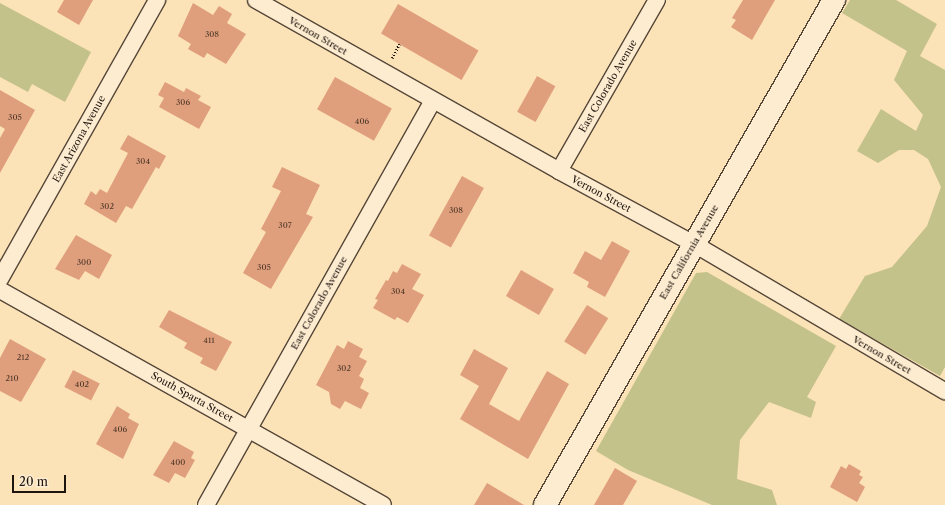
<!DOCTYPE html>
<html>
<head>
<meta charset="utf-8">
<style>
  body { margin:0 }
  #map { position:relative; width:945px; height:505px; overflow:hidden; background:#fce2b7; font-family:"Libre Caslon Text",serif }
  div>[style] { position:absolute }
  .green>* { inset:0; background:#c4c28b }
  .building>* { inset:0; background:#e09f7c; transform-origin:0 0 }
  .path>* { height:2.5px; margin-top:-1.25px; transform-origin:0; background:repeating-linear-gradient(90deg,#1f150f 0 1px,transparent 0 3px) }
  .roads { filter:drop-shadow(1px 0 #564839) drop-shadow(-1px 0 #564839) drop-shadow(0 1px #564839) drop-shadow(0 -1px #564839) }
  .minor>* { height:16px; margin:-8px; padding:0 8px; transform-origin:8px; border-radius:8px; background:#fdecd0 }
  .secondary>* { height:22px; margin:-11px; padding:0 11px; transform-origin:11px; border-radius:11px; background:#fdecd0 }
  span { translate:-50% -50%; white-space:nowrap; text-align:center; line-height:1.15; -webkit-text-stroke:3px #fdecd0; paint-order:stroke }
  .number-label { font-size:8px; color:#4f382a }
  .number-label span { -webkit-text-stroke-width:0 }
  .street-label { font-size:10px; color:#1f150f }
  .scale { position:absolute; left:12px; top:475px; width:54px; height:18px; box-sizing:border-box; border:2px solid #1f150f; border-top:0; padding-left:5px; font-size:12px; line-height:14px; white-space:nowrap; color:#1f150f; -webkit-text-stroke:3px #fdecd0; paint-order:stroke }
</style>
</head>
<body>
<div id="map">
  <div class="green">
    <div style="clip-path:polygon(850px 0,896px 0,937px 24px,920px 56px,945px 70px,945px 367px,940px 376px,839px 319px,865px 276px,892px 267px,927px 226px,941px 187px,928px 159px,914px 150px,899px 150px,878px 163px,857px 151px,881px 109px,916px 131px,923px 115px,894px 80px,907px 51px,842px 13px)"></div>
    <div style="clip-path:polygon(0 3px,91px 52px,65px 102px,32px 84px,28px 92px,0 77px)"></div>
    <div style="clip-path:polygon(707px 272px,836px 346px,807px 397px,816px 402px,811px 418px,769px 402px,740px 440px,737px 479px,772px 490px,777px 505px,712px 505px,628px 470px,596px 451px,696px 273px)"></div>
  </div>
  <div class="building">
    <div style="clip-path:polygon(64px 0,93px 0,79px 25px,57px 12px)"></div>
    <div style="clip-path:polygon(743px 0,775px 0,752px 40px,731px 27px,736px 20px,732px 18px)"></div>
    <div style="clip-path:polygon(193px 3px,213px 15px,219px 6px,232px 14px,227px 23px,246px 34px,226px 64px,207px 53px,204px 58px,188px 49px,191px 44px,178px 36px)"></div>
    <div style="left:398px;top:4px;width:93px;height:34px;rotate:30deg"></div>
    <div style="left:537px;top:76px;width:21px;height:41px;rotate:29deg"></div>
    <div style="left:335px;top:77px;width:65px;height:37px;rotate:29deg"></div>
    <div style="clip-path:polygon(165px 82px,184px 92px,186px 88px,201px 96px,198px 100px,211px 107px,199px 129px,159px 107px,164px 98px,158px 95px)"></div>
    <div style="clip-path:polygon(0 90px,35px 110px,0 173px,0 138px,5px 129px,0 126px)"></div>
    <div style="clip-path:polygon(128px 135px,166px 156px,159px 169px,156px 167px,132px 209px,126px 206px,116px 223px,84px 204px,91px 191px,96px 195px,100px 189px,107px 193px,128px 153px,120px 149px)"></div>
    <div style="clip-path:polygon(282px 167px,320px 185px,306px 214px,313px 217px,271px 289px,243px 273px,266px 232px,261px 229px,281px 191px,272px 187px)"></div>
    <div style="left:462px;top:176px;width:25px;height:68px;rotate:29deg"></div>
    <div style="clip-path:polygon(76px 235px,112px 255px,99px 279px,85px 271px,79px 280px,55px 269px)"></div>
    <div style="clip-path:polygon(612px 241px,630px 251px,605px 297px,587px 287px,589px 282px,573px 273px,585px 251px,601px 260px)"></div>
    <div style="clip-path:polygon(402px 264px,421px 274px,412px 289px,424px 295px,408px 323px,397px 317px,395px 320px,373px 308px,378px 300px,375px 299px,386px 280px,388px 281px,393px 271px,397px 273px)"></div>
    <div style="left:521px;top:270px;width:38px;height:30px;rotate:30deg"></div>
    <div style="left:587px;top:305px;width:25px;height:43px;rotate:32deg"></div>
    <div style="clip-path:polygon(169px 310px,232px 342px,216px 371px,200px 363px,203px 358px,184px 348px,187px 343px,159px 327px)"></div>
    <div style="clip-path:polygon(10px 339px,46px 359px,21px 402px,0 391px,0 358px)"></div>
    <div style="clip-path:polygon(348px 341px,363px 349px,359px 357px,367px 361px,359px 376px,364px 379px,360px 388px,369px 393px,361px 409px,345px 401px,340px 409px,331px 404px,329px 392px,316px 385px,337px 345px,344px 349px)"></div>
    <div style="clip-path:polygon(474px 349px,508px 368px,489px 404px,519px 421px,547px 371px,569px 384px,528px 459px,460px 419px,479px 386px,460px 375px)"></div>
    <div style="left:73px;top:370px;width:30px;height:19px;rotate:27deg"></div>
    <div style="clip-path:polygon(117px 406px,130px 414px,128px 418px,139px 424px,123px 459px,96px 444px)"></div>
    <div style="clip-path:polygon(174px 441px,194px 452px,191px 458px,195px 460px,185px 478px,175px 473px,169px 483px,153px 475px)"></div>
    <div style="clip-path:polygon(849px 464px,861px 471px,859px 475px,863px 477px,859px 483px,865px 487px,857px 502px,830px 487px,841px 466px,846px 469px)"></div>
    <div style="clip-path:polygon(615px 468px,637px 481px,623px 505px,594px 505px)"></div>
    <div style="clip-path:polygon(487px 483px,524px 505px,474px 505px)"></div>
  </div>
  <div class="path">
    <div style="left:392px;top:58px;width:16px;rotate:-63deg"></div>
  </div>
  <div class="roads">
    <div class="minor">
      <div style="left:256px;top:0;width:348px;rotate:29.4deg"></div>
      <div style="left:559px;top:171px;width:153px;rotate:28.4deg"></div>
      <div style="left:694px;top:244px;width:291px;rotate:30.4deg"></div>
      <div style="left:559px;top:171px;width:197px;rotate:-60.2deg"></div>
      <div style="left:0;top:279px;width:320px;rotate:-60.6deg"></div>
      <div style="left:0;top:290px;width:439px;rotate:29.3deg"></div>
      <div style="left:206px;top:505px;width:463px;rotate:-60.7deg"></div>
    </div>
    <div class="secondary">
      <div style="left:545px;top:505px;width:582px;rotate:-60.22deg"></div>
    </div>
  </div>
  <div class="number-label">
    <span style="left:212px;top:35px">308</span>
    <span style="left:183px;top:103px">306</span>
    <span style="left:15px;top:118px">305</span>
    <span style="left:362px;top:122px">406</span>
    <span style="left:143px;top:162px">304</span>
    <span style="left:107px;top:207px">302</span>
    <span style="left:456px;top:211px">308</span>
    <span style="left:285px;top:226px">307</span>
    <span style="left:84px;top:263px">300</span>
    <span style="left:264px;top:268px">305</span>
    <span style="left:398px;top:292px">304</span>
    <span style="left:209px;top:341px">411</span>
    <span style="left:23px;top:358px">212</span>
    <span style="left:344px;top:369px">302</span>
    <span style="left:12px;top:379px">210</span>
    <span style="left:82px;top:385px">402</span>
    <span style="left:120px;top:430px">406</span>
    <span style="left:178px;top:463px">400</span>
  </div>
  <div class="street-label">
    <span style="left:318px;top:36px;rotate:30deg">Vernon Street</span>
    <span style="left:608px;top:86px;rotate:-60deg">East Colorado Avenue</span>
    <span style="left:79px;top:139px;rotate:-61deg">East Arizona Avenue</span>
    <span style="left:601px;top:194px;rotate:28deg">Vernon Street</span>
    <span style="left:689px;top:252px;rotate:-60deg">East California Avenue</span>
    <span style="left:319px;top:303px;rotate:-61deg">East Colorado Avenue</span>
    <span style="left:882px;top:355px;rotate:30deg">Vernon Street</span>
    <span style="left:192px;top:397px;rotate:29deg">South Sparta Street</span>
  </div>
  <div class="scale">20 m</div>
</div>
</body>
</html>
